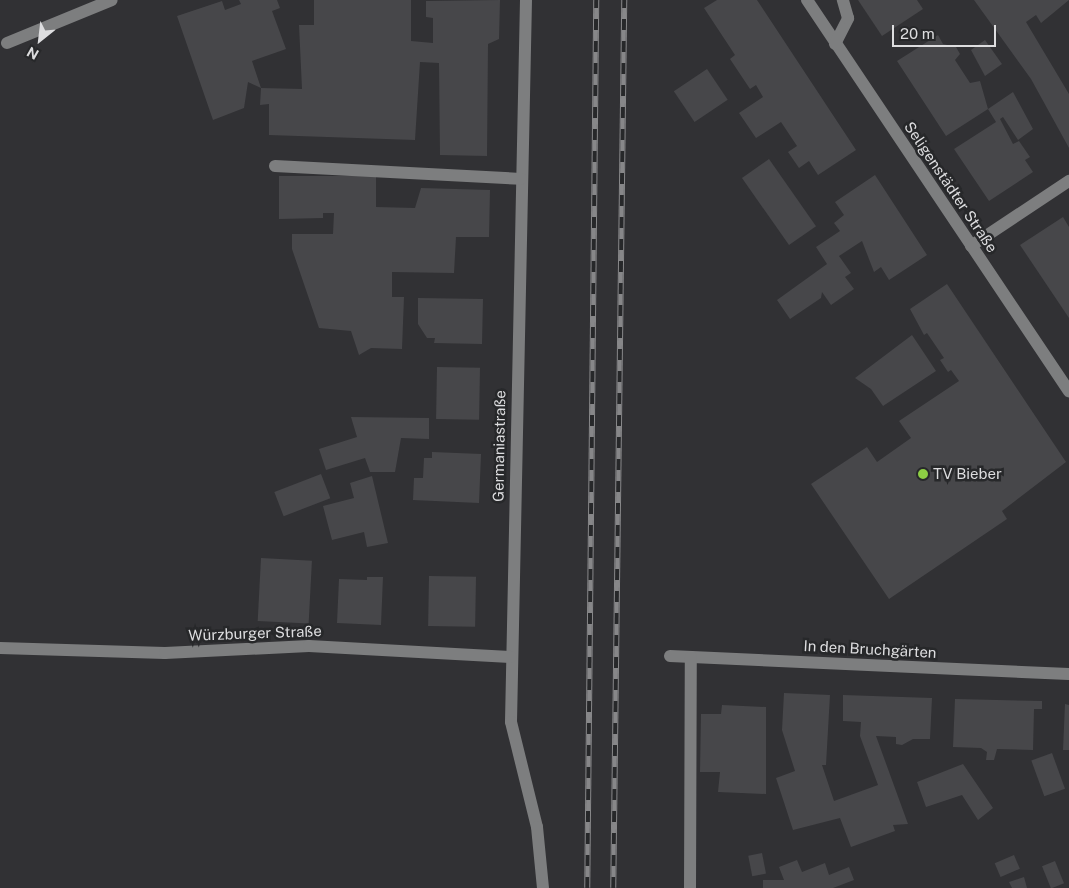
<!DOCTYPE html>
<html>
<head>
<meta charset="utf-8">
<style>
  body { margin:0 }
  #map { position:relative; width:1069px; height:888px; overflow:hidden; background:#313134; font-family:"Public Sans",sans-serif }
  div>[style] { position:absolute }
  .building>* { inset:0; background:#47474a; transform-origin:0 0 }
  .minor>* { height:12px; margin:-6px; padding:0 6px; transform-origin:6px; border-radius:6px; background:#7d7e7f }
  .rail>* { height:5.5px; margin-top:-2.75px; transform-origin:0; background:repeating-linear-gradient(90deg,#27282a 0 11px,#878789 0 22px); box-sizing:border-box; border-block:1px solid #878789 }
  .dots>* { width:14px; height:14px; translate:-50% -50%; box-sizing:border-box; border:2px solid #27282a; border-radius:50% }
  span { translate:-50% -50%; white-space:nowrap; text-align:center; line-height:1.15; -webkit-text-stroke:5px #27282a; paint-order:stroke }
  .street-label { font-size:15px; color:#dddddf }
  .poi-label { font-size:15px; color:#dddddf }
  .left { translate:0 -50%; text-align:left }
  .north { position:absolute; left:15px; top:15px; width:50px; height:50px; -webkit-text-stroke:4px #27282a; paint-order:stroke; rotate:209deg; font-size:14px; font-weight:700; line-height:20px; text-align:center; color:#dddddf }
  .north::after { content:''; display:block; margin:auto; width:18px; height:22px; background:#dddddf; clip-path:polygon(50% 0,100% 100%,50% 72%,0 100%) }
  .scale { position:absolute; left:892px; top:25px; width:104px; height:22px; box-sizing:border-box; border:2px solid #dddddf; border-top:0; padding-left:6px; font-size:15px; line-height:18px; white-space:nowrap; color:#dddddf; -webkit-text-stroke:4px #27282a; paint-order:stroke }
</style>
</head>
<body>
<div id="map">
  <div class="building">
    <div style="clip-path:polygon(239px 0,277px 0,280px 8px,272px 11px,286px 49px,252px 61px,261px 88px,302px 89px,299px 25px,314px 25px,314px 0,411px 0,411px 41px,433px 43px,433px 18px,426px 17px,426px 1px,500px 0,499px 39px,488px 44px,487px 156px,440px 155px,439px 63px,420px 62px,415px 140px,269px 135px,269px 104px,260px 105px,261px 88px,248px 82px,244px 108px,213px 120px,177px 16px,222px 1px,225px 10px,241px 4px)"></div>
    <div style="clip-path:polygon(717px 0,757px 0,856px 150px,818px 175px,809px 161px,799px 168px,788px 152px,797px 146px,781px 122px,756px 138px,739px 113px,763px 97px,756px 85px,750px 89px,730px 59px,735px 55px,704px 8px)"></div>
    <div style="clip-path:polygon(858px 0,917px 0,923px 9px,882px 36px)"></div>
    <div style="clip-path:polygon(974px 0,1069px 0,1041px 23px,1036px 15px,1026px 22px,1069px 94px,1069px 148px,1031px 79px)"></div>
    <div style="clip-path:polygon(938px 35px,943px 44px,956px 47px,960px 54px,955px 60px,970px 83px,980px 81px,988px 109px,946px 136px,897px 61px)"></div>
    <div style="clip-path:polygon(985px 40px,1002px 64px,985px 76px,971px 50px)"></div>
    <div style="left:707px;top:69px;width:37px;height:40px;rotate:56deg"></div>
    <div style="clip-path:polygon(1013px 92px,1033px 129px,1018px 140px,1003px 117px,1000px 119px,1013px 144px,1019px 141px,1030px 157px,1025px 160px,1033px 172px,989px 201px,954px 149px,996px 122px,988px 109px)"></div>
    <div style="left:769px;top:159px;width:82px;height:33px;rotate:55deg"></div>
    <div style="clip-path:polygon(875px 175px,927px 255px,889px 280px,881px 267px,874px 272px,862px 241px,839px 256px,851px 273px,845px 277px,854px 289px,831px 305px,822px 292px,821px 298px,790px 319px,777px 300px,827px 264px,816px 247px,840px 231px,834px 223px,844px 215px,835px 202px)"></div>
    <div style="clip-path:polygon(279px 176px,376px 176px,376px 207px,415px 208px,421px 188px,490px 190px,489px 237px,456px 237px,454px 273px,392px 272px,392px 297px,404px 297px,402px 349px,371px 348px,359px 355px,351px 331px,319px 328px,292px 249px,292px 234px,333px 234px,334px 213px,323px 213px,323px 218px,279px 219px)"></div>
    <div style="clip-path:polygon(1063px 217px,1069px 227px,1069px 318px,1020px 245px)"></div>
    <div style="clip-path:polygon(947px 284px,1066px 462px,1002px 511px,1007px 519px,889px 599px,811px 484px,867px 447px,877px 462px,911px 438px,899px 421px,959px 381px,951px 370px,948px 372px,940px 360px,944px 358px,927px 333px,924px 335px,910px 309px)"></div>
    <div style="clip-path:polygon(418px 298px,483px 299px,482px 344px,434px 343px,435px 338px,427px 338px,418px 324px)"></div>
    <div style="clip-path:polygon(912px 335px,936px 371px,883px 406px,871px 389px,855px 378px)"></div>
    <div style="left:437px;top:367px;width:43px;height:52px;rotate:1deg"></div>
    <div style="clip-path:polygon(351px 417px,429px 418px,429px 439px,401px 438px,395px 472px,370px 472px,365px 458px,326px 470px,319px 449px,357px 437px)"></div>
    <div style="clip-path:polygon(432px 452px,481px 454px,479px 503px,413px 500px,414px 478px,423px 478px,424px 458px,432px 458px)"></div>
    <div style="left:321px;top:474px;width:26px;height:50px;rotate:69deg"></div>
    <div style="clip-path:polygon(372px 476px,388px 543px,367px 547px,364px 532px,332px 540px,323px 506px,354px 498px,350px 483px)"></div>
    <div style="left:261px;top:558px;width:51px;height:63px;rotate:3deg"></div>
    <div style="left:429px;top:576px;width:47px;height:50px;rotate:1deg"></div>
    <div style="clip-path:polygon(367px 577px,383px 577px,381px 625px,337px 623px,339px 579px,367px 580px)"></div>
    <div style="clip-path:polygon(784px 693px,830px 695px,826px 765px,822px 765px,834px 801px,878px 785px,860px 736px,861px 722px,843px 721px,843px 695px,932px 698px,930px 739px,913px 739px,902px 745px,896px 744px,896px 737px,876px 736px,908px 824px,893px 825px,895px 831px,851px 847px,840px 818px,793px 830px,776px 778px,795px 771px,782px 730px)"></div>
    <div style="clip-path:polygon(955px 699px,1042px 701px,1042px 709px,1034px 709px,1033px 750px,997px 749px,994px 760px,986px 760px,987px 752px,981px 748px,953px 747px)"></div>
    <div style="clip-path:polygon(1065px 704px,1069px 705px,1069px 750px,1063px 750px)"></div>
    <div style="clip-path:polygon(722px 705px,766px 707px,766px 794px,718px 792px,720px 772px,700px 772px,701px 714px,721px 714px)"></div>
    <div style="left:1052px;top:753px;width:38px;height:22px;rotate:70deg"></div>
    <div style="clip-path:polygon(963px 764px,993px 808px,978px 820px,962px 795px,926px 807px,917px 782px)"></div>
    <div style="left:762px;top:853px;width:21px;height:14px;rotate:79deg"></div>
    <div style="left:1014px;top:855px;width:15px;height:21px;rotate:67deg"></div>
    <div style="clip-path:polygon(797px 860px,802px 872px,825px 863px,829px 875px,849px 867px,854px 880px,833px 888px,763px 888px,763px 880px,784px 880px,779px 867px)"></div>
    <div style="left:1055px;top:861px;width:24px;height:14px;rotate:68deg"></div>
    <div style="clip-path:polygon(1024px 877px,1027px 888px,1012px 888px,1009px 882px)"></div>
  </div>
  <div class="minor">
    <div style="left:526px;top:0;width:722px;rotate:91.19deg"></div>
    <div style="left:511px;top:722px;width:108px;rotate:76.1deg"></div>
    <div style="left:537px;top:827px;width:61px;rotate:84.4deg"></div>
    <div style="left:807px;top:0;width:471px;rotate:56.2deg"></div>
    <div style="left:7px;top:43px;width:113px;rotate:-22.3deg"></div>
    <div style="left:835px;top:44px;width:29px;rotate:-63deg"></div>
    <div style="left:848px;top:18px;width:19px;rotate:-106deg"></div>
    <div style="left:275px;top:166px;width:246px;rotate:3deg"></div>
    <div style="left:971px;top:246px;width:118px;rotate:-33.6deg"></div>
    <div style="left:0;top:648px;width:165px;rotate:1.7deg"></div>
    <div style="left:165px;top:653px;width:144px;rotate:-2.8deg"></div>
    <div style="left:309px;top:646px;width:202px;rotate:3.1deg"></div>
    <div style="left:670px;top:656px;width:399px;rotate:2.6deg"></div>
    <div style="left:690px;top:888px;width:231px;rotate:-89.8deg"></div>
  </div>
  <div class="rail">
    <div style="left:587px;top:888px;width:888px;rotate:-89.42deg"></div>
    <div style="left:613px;top:888px;width:888px;rotate:-89.29deg"></div>
  </div>
  <div class="dots">
    <div style="left:923px;top:474px;background:#8dce44"></div>
  </div>
  <div class="street-label">
    <span style="left:951px;top:187px;rotate:56deg">Seligenstädter Straße</span>
    <span style="left:499px;top:446px;rotate:-89deg">Germaniastraße</span>
    <span style="left:255px;top:633px;rotate:-2deg">Würzburger Straße</span>
    <span style="left:870px;top:649px;rotate:3deg">In den Bruchgärten</span>
  </div>
  <div class="poi-label">
    <span class="left" style="left:933px;top:474px">TV Bieber</span>
  </div>
  <div class="north">N</div>
  <div class="scale">20 m</div>
</div>
</body>
</html>
